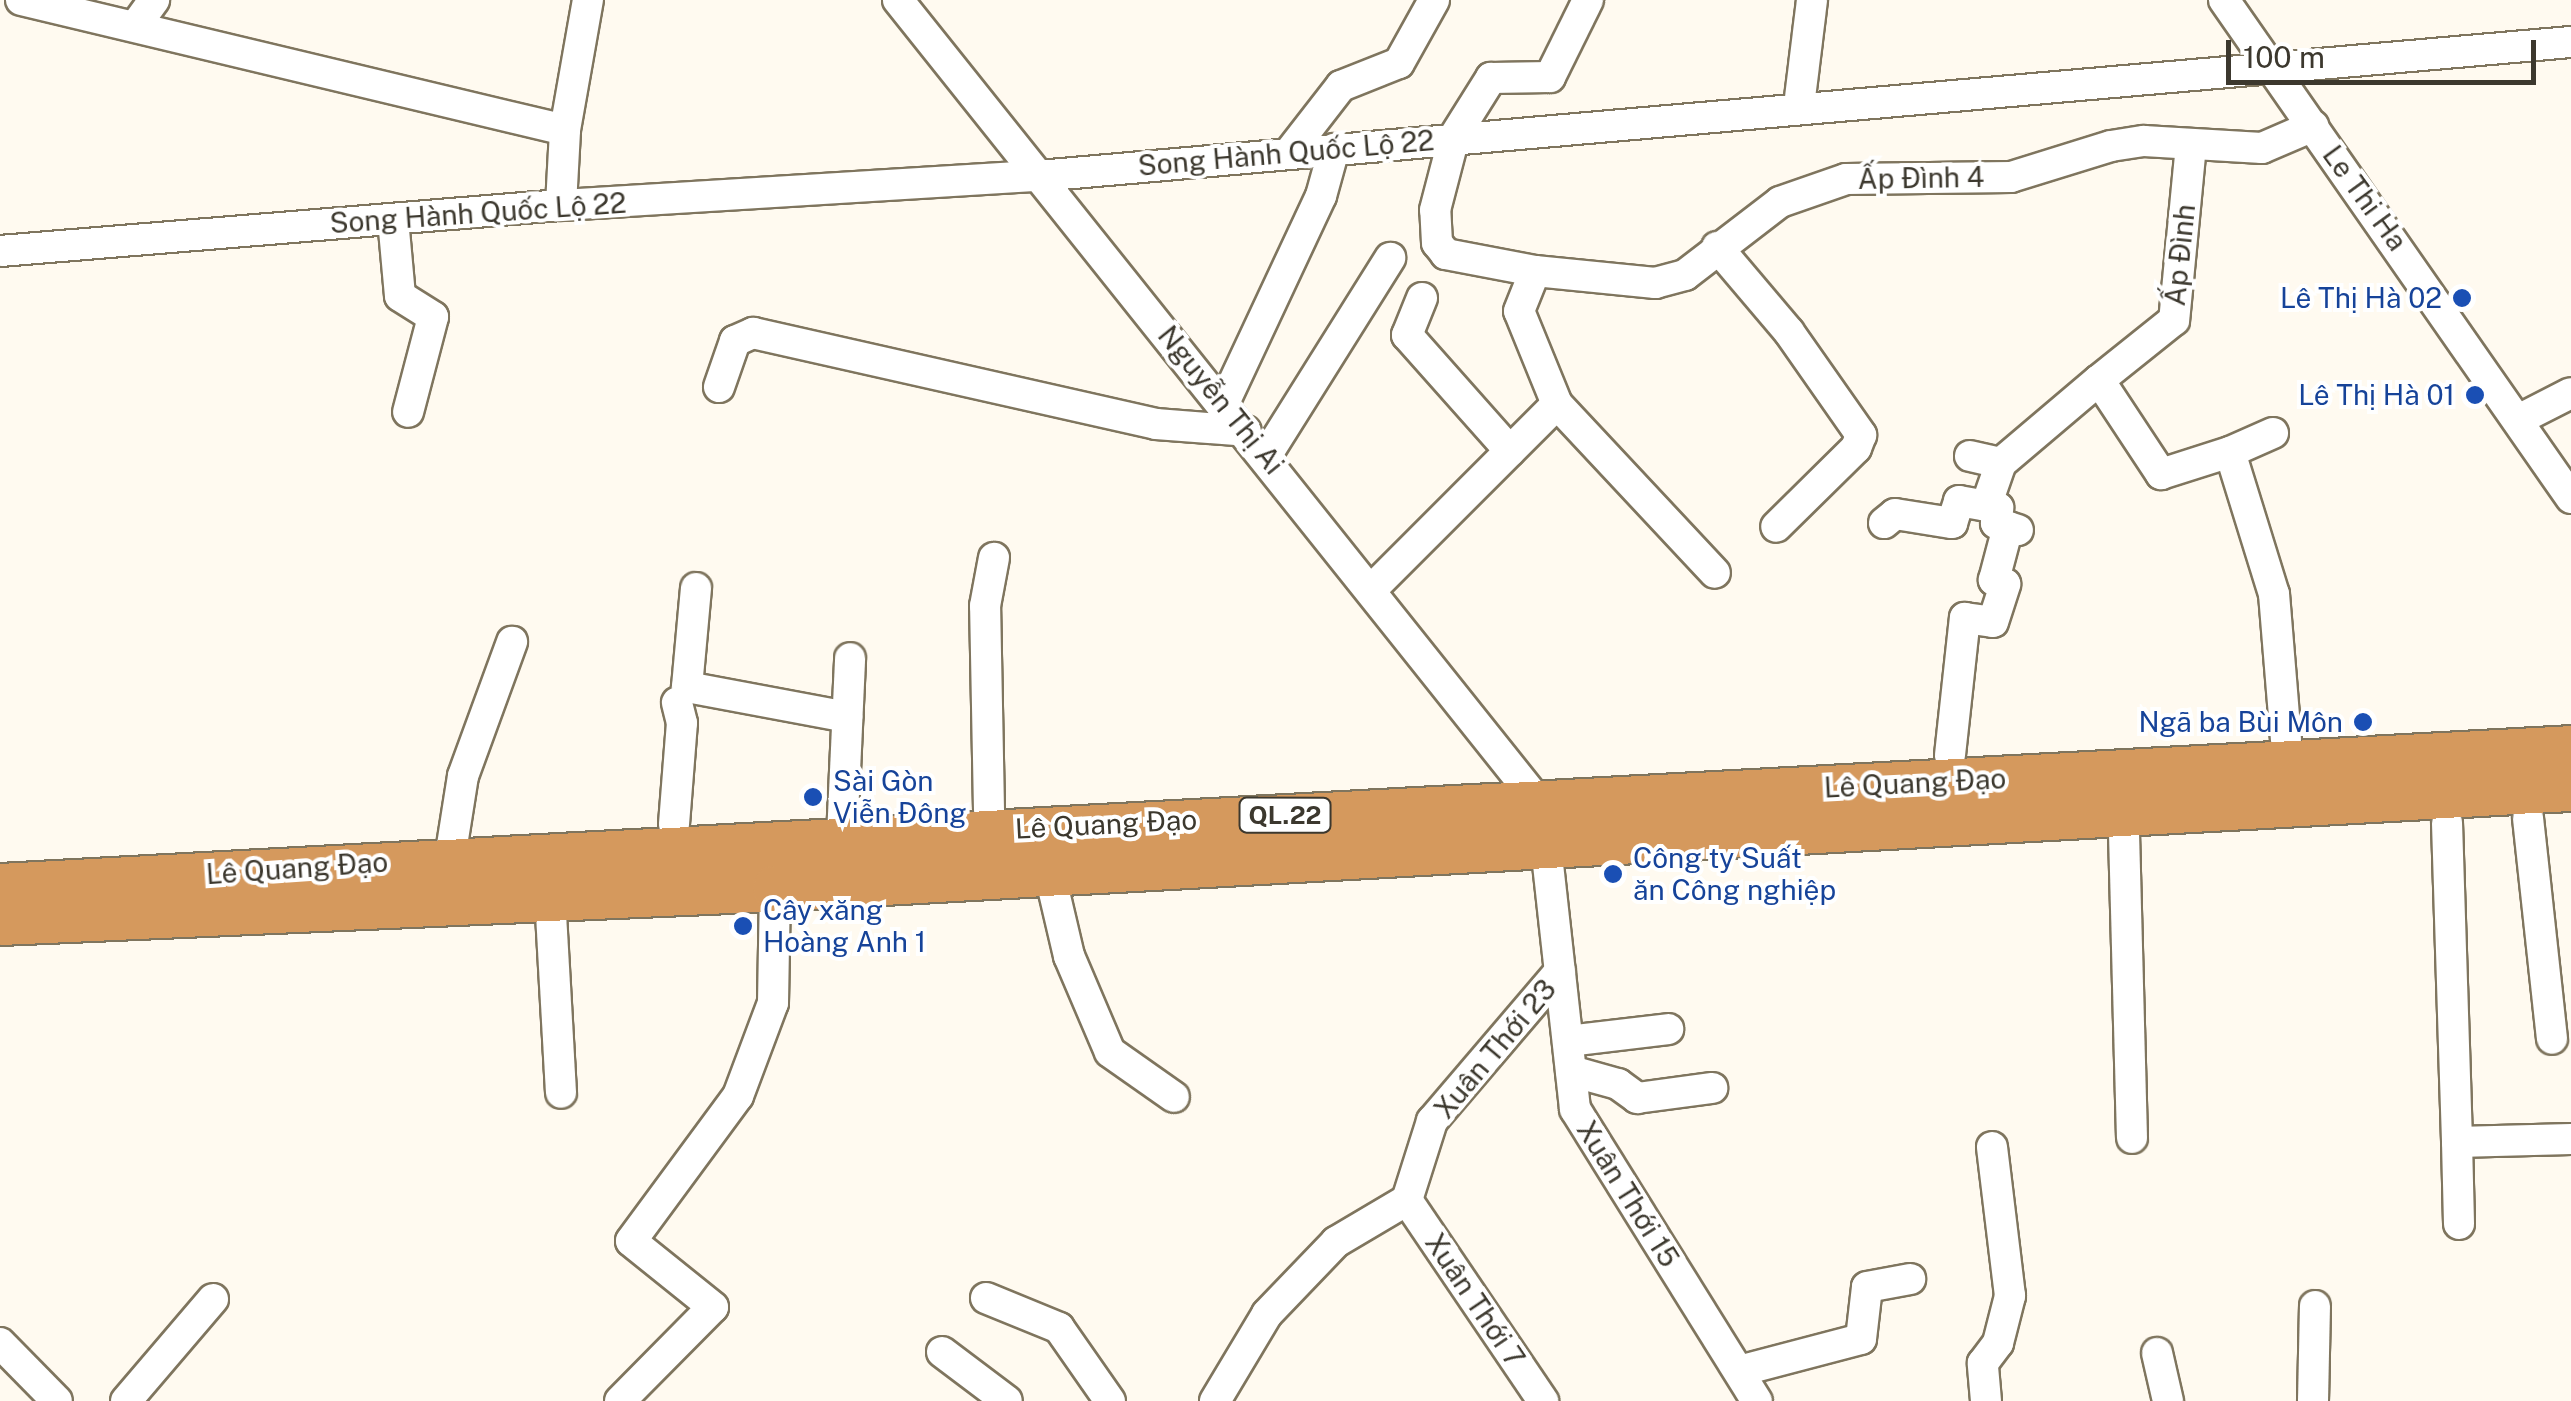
<!DOCTYPE html>
<html>
<head>
<meta charset="utf-8">
<style>
  body { margin:0 }
  #map { position:relative; width:2571px; height:1401px; overflow:hidden; background:#fffaf0; font-family:"Public Sans",sans-serif }
  div>[style] { position:absolute }
  .roads { filter:drop-shadow(2px 0 #7f755e) drop-shadow(-2px 0 #7f755e) drop-shadow(0 2px #7f755e) drop-shadow(0 -2px #7f755e) }
  .minor>* { height:30px; margin:-15px; padding:0 15px; transform-origin:15px; border-radius:15px; background:#fff }
  .highway>* { height:45px; margin:-22.5px; padding:0 22.5px; transform-origin:22.5px; border-radius:22.5px; background:#d5995d }
  .dots>* { width:28px; height:28px; translate:-50% -50%; box-sizing:border-box; border:5px solid #fff; border-radius:50% }
  span { translate:-50% -50%; white-space:nowrap; text-align:center; line-height:1.15; -webkit-text-stroke:8px #fff; paint-order:stroke }
  .shield-label span { padding:2px 8px; background:#fff; border:2px solid; border-radius:8px; -webkit-text-stroke-width:0 }
  .shield-label { font-size:25px; color:#3c382e; font-weight:700 }
  .street-label { font-size:28px; color:#3c382e }
  .transit-label { font-size:28px; color:#164399 }
  .right { translate:-100% -50%; text-align:right }
  .left { translate:0 -50%; text-align:left }
  .scale { position:absolute; left:2226px; top:40px; width:310px; height:45px; box-sizing:border-box; border:5px solid #3c382e; border-top:0; padding-left:12px; font-size:30px; line-height:35px; white-space:nowrap; color:#3c382e; -webkit-text-stroke:8px #fff; paint-order:stroke }
</style>
</head>
<body>
<div id="map">
  <div class="roads">
    <div class="minor">
      <div style="left:21px;top:0;width:559px;rotate:13.44deg"></div>
      <div style="left:898px;top:0;width:1027px;rotate:51.4deg"></div>
      <div style="left:2224px;top:0;width:607px;rotate:55.13deg"></div>
      <div style="left:136px;top:25px;width:31px;rotate:-54deg"></div>
      <div style="left:1799px;top:106px;width:107px;rotate:-83deg"></div>
      <div style="left:2191px;top:145px;width:176px;rotate:95.5deg"></div>
      <div style="left:2174px;top:320px;width:96px;rotate:141.3deg"></div>
      <div style="left:2099px;top:380px;width:113px;rotate:56.6deg"></div>
      <div style="left:2161px;top:474px;width:72px;rotate:-17.7deg"></div>
      <div style="left:2230px;top:452px;width:149px;rotate:72.8deg"></div>
      <div style="left:2274px;top:594px;width:146px;rotate:85.3deg"></div>
      <div style="left:1289px;top:153px;width:85px;rotate:-52.2deg"></div>
      <div style="left:1341px;top:86px;width:62px;rotate:-21.6deg"></div>
      <div style="left:1399px;top:63px;width:72px;rotate:-60.9deg"></div>
      <div style="left:561px;top:205px;width:75px;rotate:-86.9deg"></div>
      <div style="left:565px;top:130px;width:132px;rotate:-80deg"></div>
      <div style="left:393px;top:219px;width:77px;rotate:84.8deg"></div>
      <div style="left:400px;top:296px;width:39px;rotate:32deg"></div>
      <div style="left:433px;top:317px;width:98px;rotate:104.7deg"></div>
      <div style="left:1717px;top:247px;width:111px;rotate:49.7deg"></div>
      <div style="left:1789px;top:332px;width:126px;rotate:55deg"></div>
      <div style="left:1861px;top:435px;width:14px;rotate:111deg"></div>
      <div style="left:1856px;top:448px;width:112px;rotate:135.4deg"></div>
      <div style="left:0;top:251px;width:563px;rotate:-4.69deg"></div>
      <div style="left:561px;top:205px;width:479px;rotate:-3.5deg"></div>
      <div style="left:1039px;top:176px;width:1538px;rotate:-5deg"></div>
      <div style="left:1535px;top:271px;width:91px;rotate:-169.2deg"></div>
      <div style="left:1446px;top:254px;width:14px;rotate:-129deg"></div>
      <div style="left:1437px;top:243px;width:33px;rotate:-93deg"></div>
      <div style="left:1435px;top:210px;width:75px;rotate:-75.4deg"></div>
      <div style="left:1454px;top:137px;width:70px;rotate:-57.9deg"></div>
      <div style="left:1491px;top:78px;width:59px;rotate:-1deg"></div>
      <div style="left:1550px;top:77px;width:86px;rotate:-63.7deg"></div>
      <div style="left:1422px;top:298px;width:40px;rotate:112deg"></div>
      <div style="left:1407px;top:335px;width:155px;rotate:48.4deg"></div>
      <div style="left:719px;top:387px;width:49px;rotate:-70.8deg"></div>
      <div style="left:735px;top:341px;width:20px;rotate:-24deg"></div>
      <div style="left:753px;top:333px;width:413px;rotate:12.7deg"></div>
      <div style="left:1156px;top:424px;width:90px;rotate:4.4deg"></div>
      <div style="left:1224px;top:403px;width:229px;rotate:-64.9deg"></div>
      <div style="left:1321px;top:196px;width:49px;rotate:-74.5deg"></div>
      <div style="left:1557px;top:404px;width:231px;rotate:46.9deg"></div>
      <div style="left:2518px;top:420px;width:59px;rotate:-27deg"></div>
      <div style="left:2230px;top:452px;width:47px;rotate:-23.8deg"></div>
      <div style="left:1266px;top:456px;width:234px;rotate:-57.9deg"></div>
      <div style="left:1970px;top:456px;width:32px;rotate:13deg"></div>
      <div style="left:1986px;top:506px;width:46px;rotate:-70.8deg"></div>
      <div style="left:2001px;top:463px;width:128px;rotate:-40.3deg"></div>
      <div style="left:1884px;top:523px;width:14px;rotate:-39deg"></div>
      <div style="left:1895px;top:514px;width:58px;rotate:9deg"></div>
      <div style="left:1952px;top:523px;width:23px;rotate:-72deg"></div>
      <div style="left:1959px;top:501px;width:40px;rotate:10deg"></div>
      <div style="left:1998px;top:508px;width:15px;rotate:98deg"></div>
      <div style="left:1996px;top:523px;width:23px;rotate:18deg"></div>
      <div style="left:696px;top:588px;width:99px;rotate:95.2deg"></div>
      <div style="left:687px;top:687px;width:163px;rotate:10.6deg"></div>
      <div style="left:1373px;top:588px;width:260px;rotate:-45deg"></div>
      <div style="left:1557px;top:404px;width:100px;rotate:-112.2deg"></div>
      <div style="left:1519px;top:311px;width:43px;rotate:-68.2deg"></div>
      <div style="left:1535px;top:271px;width:121px;rotate:5.7deg"></div>
      <div style="left:1655px;top:283px;width:31px;rotate:-15deg"></div>
      <div style="left:1685px;top:275px;width:120px;rotate:-37.5deg"></div>
      <div style="left:1780px;top:202px;width:70px;rotate:-19.2deg"></div>
      <div style="left:1846px;top:179px;width:165px;rotate:-0.7deg"></div>
      <div style="left:2011px;top:177px;width:105px;rotate:-17.2deg"></div>
      <div style="left:2111px;top:146px;width:33px;rotate:-9deg"></div>
      <div style="left:2144px;top:141px;width:118px;rotate:3.4deg"></div>
      <div style="left:2262px;top:148px;width:56px;rotate:-23.3deg"></div>
      <div style="left:1950px;top:755px;width:138px;rotate:-83.8deg"></div>
      <div style="left:1965px;top:618px;width:28px;rotate:8deg"></div>
      <div style="left:1993px;top:622px;width:40px;rotate:-72deg"></div>
      <div style="left:2005px;top:584px;width:12px;rotate:-160deg"></div>
      <div style="left:1994px;top:580px;width:55px;rotate:-75.2deg"></div>
      <div style="left:989px;top:810px;width:204px;rotate:-91.1deg"></div>
      <div style="left:985px;top:606px;width:49px;rotate:-79.4deg"></div>
      <div style="left:2528px;top:818px;width:222px;rotate:83.8deg"></div>
      <div style="left:2447px;top:823px;width:319px;rotate:88.2deg"></div>
      <div style="left:2457px;top:1142px;width:114px;rotate:-1.5deg"></div>
      <div style="left:674px;top:824px;width:101px;rotate:-85.5deg"></div>
      <div style="left:682px;top:723px;width:21px;rotate:-104deg"></div>
      <div style="left:2124px;top:833px;width:305px;rotate:88.5deg"></div>
      <div style="left:842px;top:837px;width:179px;rotate:-87.4deg"></div>
      <div style="left:1546px;top:846px;width:265px;rotate:83.7deg"></div>
      <div style="left:1575px;top:1109px;width:344px;rotate:58.1deg"></div>
      <div style="left:450px;top:858px;width:83px;rotate:-81deg"></div>
      <div style="left:463px;top:776px;width:143px;rotate:-69.9deg"></div>
      <div style="left:1054px;top:892px;width:66px;rotate:76.8deg"></div>
      <div style="left:1069px;top:956px;width:104px;rotate:66.9deg"></div>
      <div style="left:1110px;top:1052px;width:78px;rotate:35.1deg"></div>
      <div style="left:550px;top:896px;width:197px;rotate:86.8deg"></div>
      <div style="left:1568px;top:1041px;width:101px;rotate:-6.8deg"></div>
      <div style="left:1571px;top:1071px;width:49px;rotate:15.5deg"></div>
      <div style="left:1618px;top:1084px;width:24px;rotate:36deg"></div>
      <div style="left:1637px;top:1098px;width:76px;rotate:-7.6deg"></div>
      <div style="left:2457px;top:1142px;width:82px;rotate:88.6deg"></div>
      <div style="left:1407px;top:1200px;width:243px;rotate:55.9deg"></div>
      <div style="left:986px;top:1298px;width:79px;rotate:22.3deg"></div>
      <div style="left:1059px;top:1328px;width:89px;rotate:55.1deg"></div>
      <div style="left:0;top:1343px;width:81px;rotate:45.5deg"></div>
      <div style="left:942px;top:1352px;width:81px;rotate:37deg"></div>
      <div style="left:2157px;top:1353px;width:49px;rotate:77.1deg"></div>
      <div style="left:1739px;top:1371px;width:126px;rotate:-14.7deg"></div>
      <div style="left:1861px;top:1339px;width:52px;rotate:-83.4deg"></div>
      <div style="left:1867px;top:1287px;width:44px;rotate:-10.5deg"></div>
      <div style="left:126px;top:1401px;width:134px;rotate:-49.5deg"></div>
      <div style="left:620px;top:1401px;width:132px;rotate:-45.3deg"></div>
      <div style="left:713px;top:1307px;width:105px;rotate:-141.2deg"></div>
      <div style="left:631px;top:1241px;width:180px;rotate:-53.6deg"></div>
      <div style="left:738px;top:1096px;width:99px;rotate:-69.4deg"></div>
      <div style="left:773px;top:1003px;width:115px;rotate:-89deg"></div>
      <div style="left:1215px;top:1401px;width:101px;rotate:-59.1deg"></div>
      <div style="left:1267px;top:1314px;width:100px;rotate:-46.2deg"></div>
      <div style="left:1336px;top:1242px;width:82px;rotate:-30.6deg"></div>
      <div style="left:1407px;top:1200px;width:83px;rotate:-72.4deg"></div>
      <div style="left:1432px;top:1121px;width:197px;rotate:-49.5deg"></div>
      <div style="left:1986px;top:1401px;width:38px;rotate:-95deg"></div>
      <div style="left:1983px;top:1363px;width:25px;rotate:-53deg"></div>
      <div style="left:1998px;top:1343px;width:49px;rotate:-75.7deg"></div>
      <div style="left:2010px;top:1296px;width:150px;rotate:-96.9deg"></div>
      <div style="left:2313px;top:1401px;width:95px;rotate:-88.8deg"></div>
    </div>
    <div class="highway">
      <div style="left:0;top:886px;width:2575px;rotate:-3.07deg"></div>
      <div style="left:0;top:922px;width:776px;rotate:-2.51deg"></div>
      <div style="left:775px;top:888px;width:1799px;rotate:-3.19deg"></div>
    </div>
  </div>
  <div class="dots">
    <div style="left:2462px;top:298px;background:#1a4fb4"></div>
    <div style="left:2475px;top:395px;background:#1a4fb4"></div>
    <div style="left:2363px;top:722px;background:#1a4fb4"></div>
    <div style="left:813px;top:797px;background:#1a4fb4"></div>
    <div style="left:1613px;top:874px;background:#1a4fb4"></div>
    <div style="left:743px;top:926px;background:#1a4fb4"></div>
  </div>
  <div class="shield-label">
    <span style="left:1285px;top:815px">QL.22</span>
  </div>
  <div class="street-label">
    <span style="left:1286px;top:153px;rotate:-5deg">Song Hành Quốc Lộ 22</span>
    <span style="left:1921px;top:178px;rotate:-1deg">Ấp Đình 4</span>
    <span style="left:2365px;top:198px;rotate:54deg">Le Thi Ha</span>
    <span style="left:478px;top:213px;rotate:-4deg">Song Hành Quốc Lộ 22</span>
    <span style="left:2180px;top:255px;rotate:-84deg">Ấp Đình</span>
    <span style="left:1221px;top:400px;rotate:51deg">Nguyễn Thị Ai</span>
    <span style="left:1915px;top:783px;rotate:-3deg">Lê Quang Đạo</span>
    <span style="left:1106px;top:824px;rotate:-3deg">Lê Quang Đạo</span>
    <span style="left:297px;top:868px;rotate:-4deg">Lê Quang Đạo</span>
    <span style="left:1495px;top:1049px;rotate:-50deg">Xuân Thới 23</span>
    <span style="left:1628px;top:1194px;rotate:58deg">Xuân Thới 15</span>
    <span style="left:1475px;top:1300px;rotate:56deg">Xuân Thới 7</span>
  </div>
  <div class="transit-label">
    <span class="right" style="left:2442px;top:298px">Lê Thị Hà 02</span>
    <span class="right" style="left:2455px;top:395px">Lê Thị Hà 01</span>
    <span class="right" style="left:2343px;top:722px">Ngã ba Bùi Môn</span>
    <span class="left" style="left:833px;top:797px">Sài Gòn<br>Viễn Đông</span>
    <span class="left" style="left:1633px;top:874px">Công ty Suất<br>ăn Công nghiệp</span>
    <span class="left" style="left:763px;top:926px">Cây xăng<br>Hoàng Anh 1</span>
  </div>
  <div class="scale">100 m</div>
</div>
</body>
</html>
